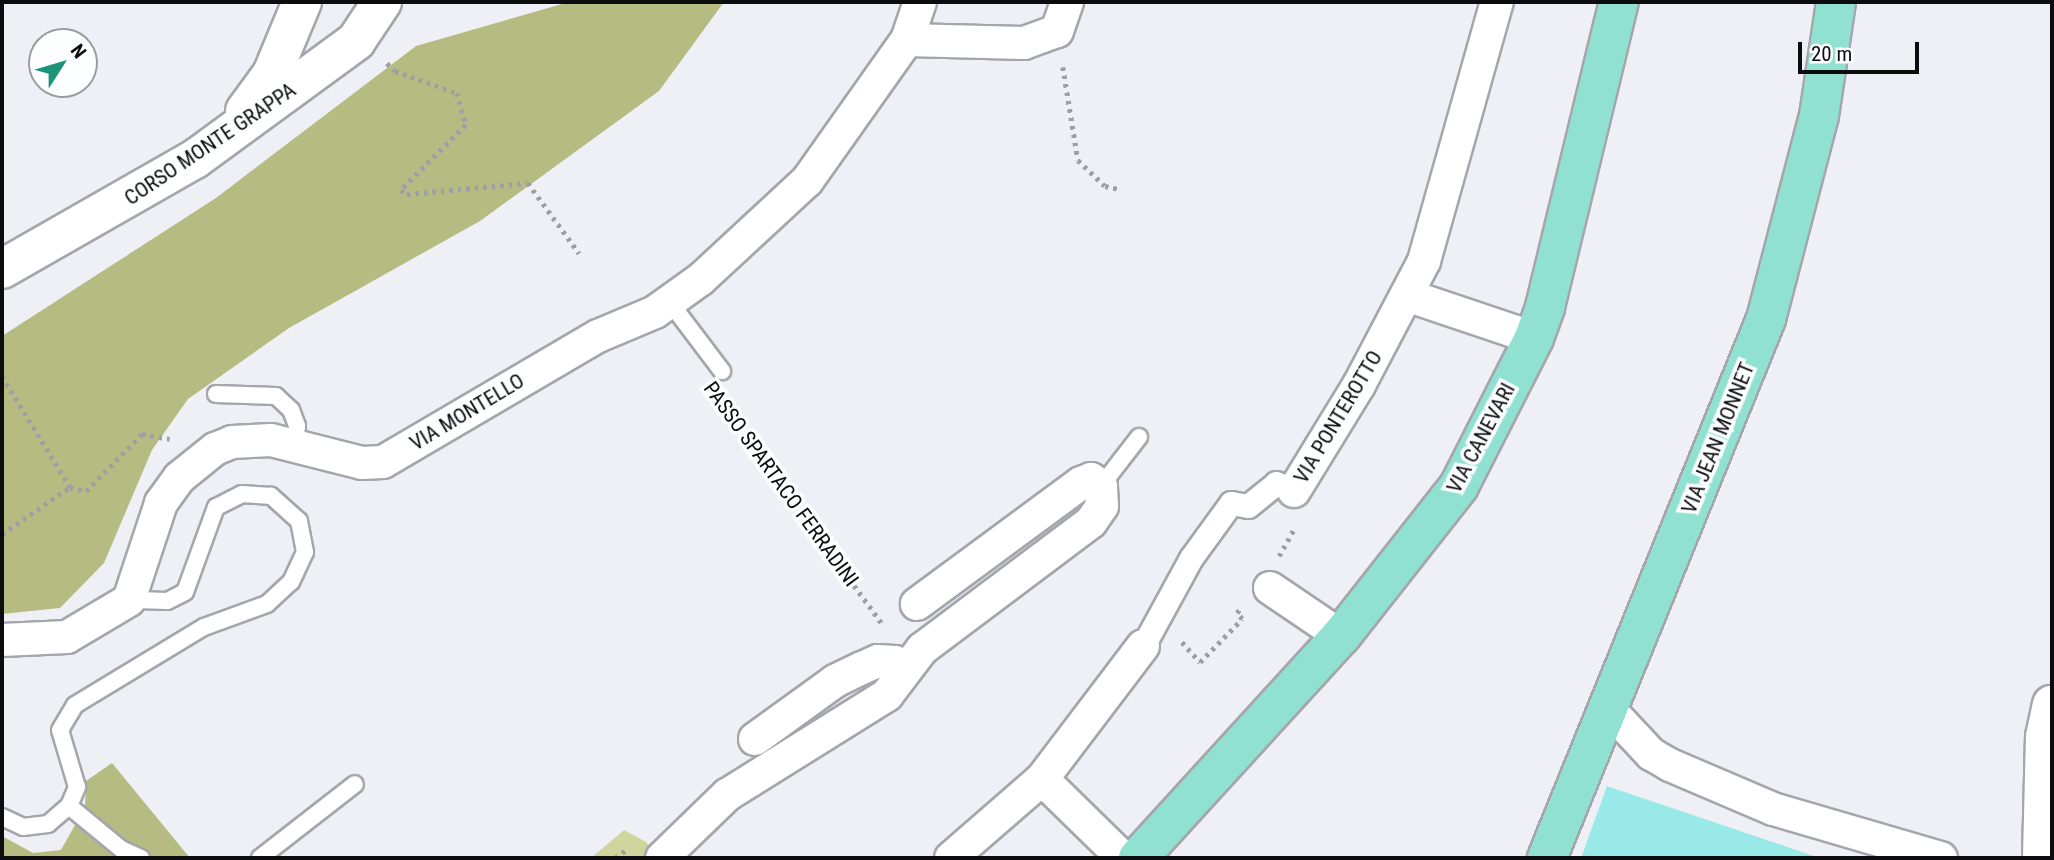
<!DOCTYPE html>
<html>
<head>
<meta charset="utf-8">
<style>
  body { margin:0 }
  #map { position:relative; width:2054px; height:860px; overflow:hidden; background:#eff0f6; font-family:"Roboto Condensed",sans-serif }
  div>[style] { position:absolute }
  .green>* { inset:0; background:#d0d59e }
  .forest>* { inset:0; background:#b6bb81 }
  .water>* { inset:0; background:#99e9e9 }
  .path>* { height:4.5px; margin-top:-2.25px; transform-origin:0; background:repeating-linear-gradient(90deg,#9e9fa3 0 3.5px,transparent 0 8.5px) }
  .roads { filter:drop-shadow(2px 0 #a5a6ab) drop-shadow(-2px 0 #a5a6ab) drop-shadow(0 2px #a5a6ab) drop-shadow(0 -2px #a5a6ab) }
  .service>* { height:16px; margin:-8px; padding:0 8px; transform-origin:8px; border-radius:8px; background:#fff }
  .pedestrian>* { height:23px; margin:-11.5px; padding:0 11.5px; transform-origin:11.5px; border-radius:11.5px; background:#fff }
  .minor>* { height:32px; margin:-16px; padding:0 16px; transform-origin:16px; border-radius:16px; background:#fff }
  .tertiary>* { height:38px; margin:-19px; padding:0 19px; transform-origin:19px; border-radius:19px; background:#fff }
  .primary>* { height:38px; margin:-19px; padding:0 19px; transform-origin:19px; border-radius:19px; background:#91e1d3 }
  span { translate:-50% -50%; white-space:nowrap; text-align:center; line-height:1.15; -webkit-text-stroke:7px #fdfeff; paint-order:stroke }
  .street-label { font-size:21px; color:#0c0c0e }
  .frame { position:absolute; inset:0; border:4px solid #0c0c0e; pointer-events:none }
  .north { position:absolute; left:28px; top:28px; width:70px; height:70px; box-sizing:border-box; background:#fdfeff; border:2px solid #9d9d9f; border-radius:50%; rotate:53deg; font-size:19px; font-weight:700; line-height:28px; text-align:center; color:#0c0c0e }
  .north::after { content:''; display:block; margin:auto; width:24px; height:32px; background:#1c947a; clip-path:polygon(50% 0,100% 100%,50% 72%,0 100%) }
  .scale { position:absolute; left:1798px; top:42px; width:121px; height:32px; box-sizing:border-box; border:4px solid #0c0c0e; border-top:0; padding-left:9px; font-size:21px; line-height:24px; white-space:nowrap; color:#0c0c0e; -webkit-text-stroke:5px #fdfeff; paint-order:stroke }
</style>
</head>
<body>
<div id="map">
  <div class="green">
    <div style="clip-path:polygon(624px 830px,646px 842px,655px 852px,653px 858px,591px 858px)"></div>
  </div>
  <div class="forest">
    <div style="clip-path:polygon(569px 2px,724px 2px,659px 91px,480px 221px,289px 328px,188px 399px,152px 450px,104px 563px,60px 608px,2px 614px,2px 336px,216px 198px,416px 46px)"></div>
    <div style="clip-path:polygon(112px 763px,190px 858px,6px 858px,2px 854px,2px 836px,33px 853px,61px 850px,85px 807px,86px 781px)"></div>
  </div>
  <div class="water">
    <div style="clip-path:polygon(1607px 786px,1820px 858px,1581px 858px)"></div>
  </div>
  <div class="path">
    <div style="left:387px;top:63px;width:11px;rotate:45deg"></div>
    <div style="left:395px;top:71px;width:66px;rotate:19.5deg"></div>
    <div style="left:457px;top:93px;width:33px;rotate:74deg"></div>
    <div style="left:466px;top:125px;width:92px;rotate:135deg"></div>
    <div style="left:401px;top:190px;width:7px;rotate:34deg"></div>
    <div style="left:407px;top:194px;width:121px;rotate:-5.2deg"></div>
    <div style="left:528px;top:183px;width:87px;rotate:53.9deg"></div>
    <div style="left:1063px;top:67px;width:94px;rotate:80.8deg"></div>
    <div style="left:1078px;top:160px;width:37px;rotate:44deg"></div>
    <div style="left:1105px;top:186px;width:14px;rotate:12deg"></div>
    <div style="left:2px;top:376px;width:130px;rotate:58.5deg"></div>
    <div style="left:719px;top:400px;width:278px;rotate:53.9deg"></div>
    <div style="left:2px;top:534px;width:83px;rotate:-34.7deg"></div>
    <div style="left:70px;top:487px;width:16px;rotate:14deg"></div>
    <div style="left:86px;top:491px;width:80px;rotate:-45.5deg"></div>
    <div style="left:142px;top:434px;width:28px;rotate:10deg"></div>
    <div style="left:1279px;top:556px;width:33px;rotate:-61deg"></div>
    <div style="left:1182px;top:642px;width:27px;rotate:48deg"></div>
    <div style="left:1200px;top:662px;width:60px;rotate:-45.7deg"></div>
    <div style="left:1242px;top:619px;width:8px;rotate:-130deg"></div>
    <div style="left:1237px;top:613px;width:7px;rotate:-56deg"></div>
    <div style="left:615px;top:858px;width:15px;rotate:-37deg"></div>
  </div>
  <div class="roads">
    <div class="service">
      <div style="left:669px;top:301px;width:88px;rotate:52.9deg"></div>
      <div style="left:216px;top:394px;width:60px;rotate:1.9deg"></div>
      <div style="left:276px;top:396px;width:21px;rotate:43deg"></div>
      <div style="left:291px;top:410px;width:17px;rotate:69deg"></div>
      <div style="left:297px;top:426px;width:18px;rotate:96deg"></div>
      <div style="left:1101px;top:486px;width:62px;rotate:-52.2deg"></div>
      <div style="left:69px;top:806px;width:67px;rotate:39.6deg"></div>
      <div style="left:121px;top:849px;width:22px;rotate:24deg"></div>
      <div style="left:2px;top:817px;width:23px;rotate:25deg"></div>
      <div style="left:23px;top:827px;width:25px;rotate:-7deg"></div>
      <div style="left:48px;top:824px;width:28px;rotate:-41deg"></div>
      <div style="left:69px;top:806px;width:21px;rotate:-67deg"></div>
      <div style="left:77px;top:787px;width:59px;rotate:-106.6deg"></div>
      <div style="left:60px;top:730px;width:29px;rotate:-59deg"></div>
      <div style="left:75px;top:705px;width:151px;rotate:-31.2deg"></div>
      <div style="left:204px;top:627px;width:67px;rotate:-20.1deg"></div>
      <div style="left:267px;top:604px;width:33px;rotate:-43deg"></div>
      <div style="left:291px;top:582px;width:33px;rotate:-65deg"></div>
      <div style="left:305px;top:552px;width:32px;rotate:-101deg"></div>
      <div style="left:299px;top:521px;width:38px;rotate:-138deg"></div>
      <div style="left:271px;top:496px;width:29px;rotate:-176deg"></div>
      <div style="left:242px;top:494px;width:29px;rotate:153deg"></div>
      <div style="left:216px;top:507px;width:90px;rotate:110deg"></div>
      <div style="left:185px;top:592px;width:20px;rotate:153deg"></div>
      <div style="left:167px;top:601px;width:38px;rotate:-178deg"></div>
      <div style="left:260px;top:858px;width:120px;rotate:-37.9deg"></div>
    </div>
    <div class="pedestrian">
      <div style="left:1143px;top:646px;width:100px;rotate:-61.4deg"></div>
      <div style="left:1191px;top:558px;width:68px;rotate:-54deg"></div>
      <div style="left:1231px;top:503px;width:17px;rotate:10deg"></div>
      <div style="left:1248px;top:506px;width:36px;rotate:-39deg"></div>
      <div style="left:1276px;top:483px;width:20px;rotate:24deg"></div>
    </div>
    <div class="minor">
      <div style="left:907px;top:40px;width:117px;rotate:1.5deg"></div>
      <div style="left:1024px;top:43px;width:35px;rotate:-20deg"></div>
      <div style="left:1057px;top:31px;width:31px;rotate:-71deg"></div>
      <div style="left:1409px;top:296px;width:132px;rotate:18.6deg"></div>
      <div style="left:1294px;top:491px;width:124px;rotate:-58.5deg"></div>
      <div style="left:1359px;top:385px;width:140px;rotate:-62.3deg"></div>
      <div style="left:1424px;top:261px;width:269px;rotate:-74.3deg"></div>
      <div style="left:1270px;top:588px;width:86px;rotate:34.1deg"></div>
      <div style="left:2px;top:640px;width:65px;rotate:-2.6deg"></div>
      <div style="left:67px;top:637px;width:72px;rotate:-30.8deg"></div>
      <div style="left:129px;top:600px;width:102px;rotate:-71.7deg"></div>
      <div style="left:161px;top:503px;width:31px;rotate:-54deg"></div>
      <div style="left:179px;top:478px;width:46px;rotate:-38.9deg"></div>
      <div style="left:215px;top:449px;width:18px;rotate:-22deg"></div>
      <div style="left:232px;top:442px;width:39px;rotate:-3deg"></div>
      <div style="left:271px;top:440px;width:94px;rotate:14.2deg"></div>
      <div style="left:362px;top:463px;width:21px;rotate:-3deg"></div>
      <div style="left:383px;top:462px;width:249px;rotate:-30.4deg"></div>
      <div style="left:598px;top:336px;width:62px;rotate:-22.8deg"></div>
      <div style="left:655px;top:312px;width:57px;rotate:-35.7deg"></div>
      <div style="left:701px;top:279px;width:144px;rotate:-42.8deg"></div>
      <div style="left:807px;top:181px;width:173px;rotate:-54.7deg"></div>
      <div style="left:907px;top:40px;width:40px;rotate:-71.1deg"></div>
      <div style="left:1606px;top:706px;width:66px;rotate:46.8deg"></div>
      <div style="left:1651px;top:754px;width:22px;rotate:30deg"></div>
      <div style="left:1670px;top:765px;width:112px;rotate:23.1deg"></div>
      <div style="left:1773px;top:809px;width:175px;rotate:16.3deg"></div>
      <div style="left:755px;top:739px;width:99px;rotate:-35.9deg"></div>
      <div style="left:835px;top:681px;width:30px;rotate:-26deg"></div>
      <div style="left:862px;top:668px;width:17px;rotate:-24deg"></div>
      <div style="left:878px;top:661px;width:17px;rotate:3deg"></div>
      <div style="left:895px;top:662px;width:11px;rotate:45deg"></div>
      <div style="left:1042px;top:779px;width:113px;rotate:44.3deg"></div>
      <div style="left:662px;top:858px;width:91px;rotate:-44.1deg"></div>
      <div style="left:727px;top:795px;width:189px;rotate:-32deg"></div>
      <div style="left:887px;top:695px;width:58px;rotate:-52.7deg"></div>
      <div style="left:922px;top:649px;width:211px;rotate:-36.9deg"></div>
      <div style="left:1091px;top:522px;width:19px;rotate:-55deg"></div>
      <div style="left:1102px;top:506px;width:20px;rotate:-93deg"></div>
      <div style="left:1101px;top:486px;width:12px;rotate:-145deg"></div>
      <div style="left:1091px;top:479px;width:11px;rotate:158deg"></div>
      <div style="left:1081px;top:483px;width:204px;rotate:143.6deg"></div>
      <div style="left:951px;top:858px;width:121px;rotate:-41deg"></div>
      <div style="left:1042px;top:779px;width:167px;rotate:-52.8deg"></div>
    </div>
    <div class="tertiary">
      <div style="left:245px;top:111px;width:46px;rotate:-53.9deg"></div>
      <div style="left:272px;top:74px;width:78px;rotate:-67.4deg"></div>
      <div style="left:2px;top:269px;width:222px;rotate:-29.7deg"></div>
      <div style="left:195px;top:159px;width:200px;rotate:-36.2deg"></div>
      <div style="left:356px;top:41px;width:47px;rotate:-56.3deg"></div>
      <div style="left:2042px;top:858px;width:121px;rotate:-88.6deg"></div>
      <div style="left:2045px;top:737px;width:33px;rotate:-78deg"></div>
    </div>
    <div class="primary">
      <div style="left:1138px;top:858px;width:301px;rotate:-47.6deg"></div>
      <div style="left:1341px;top:636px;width:191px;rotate:-51.8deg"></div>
      <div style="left:1459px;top:486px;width:166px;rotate:-63.1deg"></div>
      <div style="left:1534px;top:338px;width:33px;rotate:-70deg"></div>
      <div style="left:1545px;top:307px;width:314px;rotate:-76.4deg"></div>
      <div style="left:1547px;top:858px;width:582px;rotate:-67.89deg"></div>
      <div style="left:1766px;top:319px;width:210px;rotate:-75.4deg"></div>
      <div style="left:1819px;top:116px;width:115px;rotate:-81.5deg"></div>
    </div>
  </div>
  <div class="street-label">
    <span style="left:210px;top:144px;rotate:-34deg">CORSO MONTE GRAPPA</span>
    <span style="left:467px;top:412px;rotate:-31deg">VIA MONTELLO</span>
    <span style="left:1338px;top:417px;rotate:-59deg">VIA PONTEROTTO</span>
    <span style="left:1481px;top:438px;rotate:-62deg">VIA CANEVARI</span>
    <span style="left:1718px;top:438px;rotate:-68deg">VIA JEAN MONNET</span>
    <span style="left:781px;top:484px;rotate:54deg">PASSO SPARTACO FERRADINI</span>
  </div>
  <div class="frame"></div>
  <div class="north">N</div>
  <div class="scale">20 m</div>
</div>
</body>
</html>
